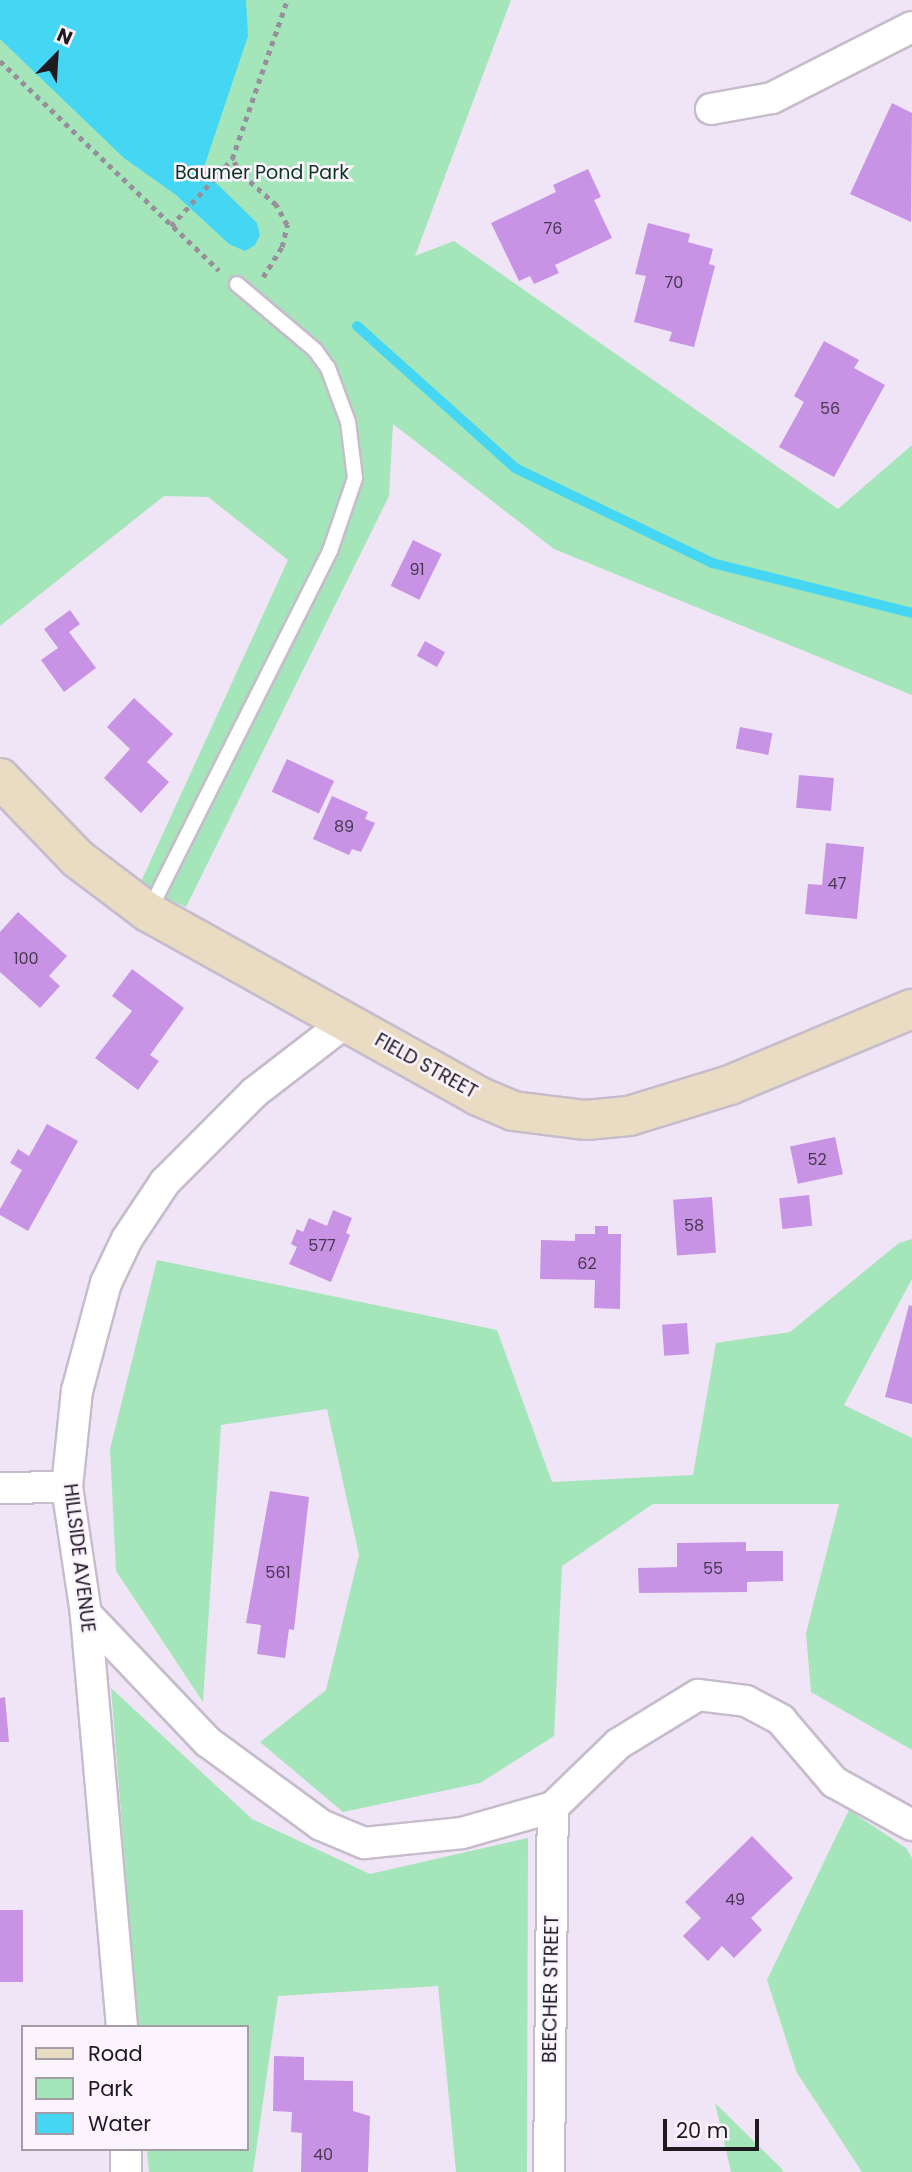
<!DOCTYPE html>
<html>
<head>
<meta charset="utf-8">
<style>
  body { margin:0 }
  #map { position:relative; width:912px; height:2172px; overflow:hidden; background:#f0e5f6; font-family:Poppins,sans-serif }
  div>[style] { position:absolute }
  .green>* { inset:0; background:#a5e5ba }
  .water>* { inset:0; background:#44d6f3 }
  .stream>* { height:10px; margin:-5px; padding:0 5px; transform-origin:5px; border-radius:5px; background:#44d6f3 }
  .building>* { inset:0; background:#c893e4; transform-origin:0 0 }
  .path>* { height:4.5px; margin-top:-2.25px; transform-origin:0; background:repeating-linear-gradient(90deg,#978f9b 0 5px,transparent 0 10px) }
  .roads { filter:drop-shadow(2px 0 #c6bccc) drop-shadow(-2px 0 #c6bccc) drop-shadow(0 2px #c6bccc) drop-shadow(0 -2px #c6bccc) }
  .lane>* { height:14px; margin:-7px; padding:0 7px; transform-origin:7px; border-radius:7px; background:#fff }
  .street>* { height:30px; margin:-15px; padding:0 15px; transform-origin:15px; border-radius:15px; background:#fff }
  .secondary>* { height:38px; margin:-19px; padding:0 19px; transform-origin:19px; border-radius:19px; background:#e9dcc3 }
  span { translate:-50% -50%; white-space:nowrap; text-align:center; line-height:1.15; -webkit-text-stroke:5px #fbf4fe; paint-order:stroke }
  .number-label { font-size:16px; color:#483851 }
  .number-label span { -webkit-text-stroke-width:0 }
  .park-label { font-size:19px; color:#0c351e }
  .street-label { font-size:19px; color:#1e1a20 }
  .legend { position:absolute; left:21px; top:2025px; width:228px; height:126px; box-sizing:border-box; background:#fbf4fe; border:2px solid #a39da5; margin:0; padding:9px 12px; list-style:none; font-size:21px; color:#1e1a20 }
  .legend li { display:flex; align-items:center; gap:14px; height:35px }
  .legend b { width:35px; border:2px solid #a39da5 }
  .north { position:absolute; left:21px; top:21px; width:70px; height:70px; -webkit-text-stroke:5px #fbf4fe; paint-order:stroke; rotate:24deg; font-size:19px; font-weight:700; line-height:28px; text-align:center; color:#1e1a20 }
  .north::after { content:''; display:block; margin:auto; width:24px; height:32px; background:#1e1a20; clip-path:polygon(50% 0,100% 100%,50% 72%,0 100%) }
  .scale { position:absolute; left:663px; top:2119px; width:96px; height:32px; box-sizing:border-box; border:4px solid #1e1a20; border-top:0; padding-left:9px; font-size:21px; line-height:24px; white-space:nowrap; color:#1e1a20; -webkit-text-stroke:5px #fbf4fe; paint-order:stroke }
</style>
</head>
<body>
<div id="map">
  <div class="green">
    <div style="clip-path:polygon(0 0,511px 0,415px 256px,454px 241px,838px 509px,912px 445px,912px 695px,554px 549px,393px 424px,389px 496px,186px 907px,139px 886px,288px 560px,208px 497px,164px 496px,0 626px)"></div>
    <div style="clip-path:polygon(912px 1239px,912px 1279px,844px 1405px,912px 1438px,912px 1750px,811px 1692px,806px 1633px,839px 1504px,653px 1504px,562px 1566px,554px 1736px,480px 1783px,343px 1812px,260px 1742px,326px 1690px,359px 1555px,327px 1409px,221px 1425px,203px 1702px,116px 1571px,110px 1449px,157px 1260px,497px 1330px,552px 1482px,693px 1475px,716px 1343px,790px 1332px,899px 1243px)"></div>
    <div style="clip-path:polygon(111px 1688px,252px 1819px,370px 1874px,528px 1838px,527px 2172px,456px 2172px,438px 1986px,278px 1996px,253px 2172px,149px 2172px,147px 2149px,247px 2149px,247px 2027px,138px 2027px)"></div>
    <div style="clip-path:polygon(849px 1810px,906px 1848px,912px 1858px,912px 2172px,862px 2172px,797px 2073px,767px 1980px)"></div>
    <div style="clip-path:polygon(715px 2103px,782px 2169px,783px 2172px,731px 2172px)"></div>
  </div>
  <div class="water">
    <div style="clip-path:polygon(0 0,246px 0,248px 36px,203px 170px,257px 223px,260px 235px,255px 245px,245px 251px,229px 244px,176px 195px,124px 158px,0 39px)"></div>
  </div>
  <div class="stream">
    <div style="left:357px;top:326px;width:212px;rotate:41.9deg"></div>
    <div style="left:515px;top:468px;width:219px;rotate:25.7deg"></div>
    <div style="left:712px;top:563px;width:206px;rotate:14deg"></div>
  </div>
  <div class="building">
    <div style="clip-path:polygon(892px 103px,912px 113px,911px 222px,850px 194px)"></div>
    <div style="clip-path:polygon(588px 169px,601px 197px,594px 200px,612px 238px,555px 265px,559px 273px,534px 284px,530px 276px,519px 281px,491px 223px,556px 192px,553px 185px)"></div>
    <div style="clip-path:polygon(648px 223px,690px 234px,688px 242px,713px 249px,709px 264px,715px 266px,694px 347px,669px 341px,672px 332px,634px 322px,646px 276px,635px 274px)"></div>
    <div style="clip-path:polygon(824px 341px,859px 360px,854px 368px,885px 385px,834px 477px,779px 447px,804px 402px,794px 396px)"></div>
    <div style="left:413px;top:540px;width:32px;height:51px;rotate:26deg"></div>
    <div style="clip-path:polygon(70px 610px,80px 624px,69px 632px,96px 668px,64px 692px,41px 660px,58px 648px,44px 629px)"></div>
    <div style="left:425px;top:641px;width:23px;height:17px;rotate:29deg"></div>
    <div style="clip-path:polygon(134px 698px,173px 734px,147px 762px,169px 782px,141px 813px,104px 778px,130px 749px,107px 727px)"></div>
    <div style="left:740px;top:727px;width:33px;height:22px;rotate:11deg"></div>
    <div style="left:287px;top:759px;width:52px;height:36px;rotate:25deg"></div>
    <div style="left:799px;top:775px;width:35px;height:33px;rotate:5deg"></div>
    <div style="clip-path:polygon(332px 796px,368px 812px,365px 819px,375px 823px,361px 852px,352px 849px,349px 855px,313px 839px)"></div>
    <div style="clip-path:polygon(826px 843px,864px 847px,857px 919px,805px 914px,808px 884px,822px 885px)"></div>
    <div style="clip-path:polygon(18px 912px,67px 956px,49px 976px,60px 986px,40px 1008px,0 972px,0 932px)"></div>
    <div style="clip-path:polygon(132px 969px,184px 1008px,150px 1055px,159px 1061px,138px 1090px,95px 1058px,132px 1011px,112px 996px)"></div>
    <div style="clip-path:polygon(47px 1124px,78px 1141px,28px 1231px,0 1215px,0 1209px,22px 1170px,10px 1163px,18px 1149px,29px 1156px)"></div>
    <div style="left:835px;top:1137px;width:38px;height:46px;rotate:78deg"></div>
    <div style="left:809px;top:1195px;width:31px;height:30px;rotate:84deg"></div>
    <div style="left:712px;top:1197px;width:56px;height:39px;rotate:86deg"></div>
    <div style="clip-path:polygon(333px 1210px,352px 1218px,346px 1233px,350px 1235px,331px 1282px,289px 1264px,297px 1247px,291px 1244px,297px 1229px,303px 1232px,309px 1218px,327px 1226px)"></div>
    <div style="clip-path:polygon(595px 1226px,608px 1226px,608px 1234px,621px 1234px,620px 1309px,594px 1308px,595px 1280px,540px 1279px,541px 1240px,575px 1241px,575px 1234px,595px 1234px)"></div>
    <div style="clip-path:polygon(909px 1305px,912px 1306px,912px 1404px,885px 1397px)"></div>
    <div style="left:687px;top:1323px;width:31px;height:25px;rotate:86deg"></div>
    <div style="clip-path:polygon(270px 1491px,309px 1497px,294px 1630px,289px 1629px,285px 1658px,257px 1654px,261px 1625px,246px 1623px)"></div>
    <div style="clip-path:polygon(746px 1542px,746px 1551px,783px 1551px,783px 1581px,747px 1582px,747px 1592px,639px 1593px,638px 1568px,677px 1567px,677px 1543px)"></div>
    <div style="clip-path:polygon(5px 1697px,9px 1742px,0 1742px,0 1698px)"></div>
    <div style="clip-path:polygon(752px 1836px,793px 1878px,751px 1918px,762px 1930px,734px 1958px,722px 1946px,708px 1961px,683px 1936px,701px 1918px,685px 1902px)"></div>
    <div style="left:0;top:1910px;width:23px;height:72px"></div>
    <div style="clip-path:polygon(274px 2056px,304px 2057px,304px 2080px,353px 2081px,353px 2111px,370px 2116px,368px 2172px,301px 2172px,302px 2133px,291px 2132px,292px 2112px,273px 2111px)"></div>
  </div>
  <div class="path">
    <div style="left:0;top:61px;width:303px;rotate:43.7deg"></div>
    <div style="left:171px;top:226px;width:91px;rotate:-47.7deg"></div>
    <div style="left:263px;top:277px;width:36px;rotate:-58deg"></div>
    <div style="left:282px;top:247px;width:23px;rotate:-77deg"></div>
    <div style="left:287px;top:225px;width:23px;rotate:-119deg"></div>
    <div style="left:276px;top:205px;width:45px;rotate:-138.6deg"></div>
    <div style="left:242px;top:175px;width:19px;rotate:-122deg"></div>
    <div style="left:232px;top:159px;width:168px;rotate:-70.9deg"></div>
  </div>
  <div class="roads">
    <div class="lane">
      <div style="left:149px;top:911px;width:403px;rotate:-63.3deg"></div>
      <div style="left:330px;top:551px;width:77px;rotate:-71.1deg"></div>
      <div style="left:355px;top:478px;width:56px;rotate:-97.1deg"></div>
      <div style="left:348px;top:422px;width:58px;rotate:-110.3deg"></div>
      <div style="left:328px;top:368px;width:22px;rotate:-126deg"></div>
      <div style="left:315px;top:350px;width:102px;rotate:-139.8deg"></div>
    </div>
    <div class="street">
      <div style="left:711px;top:109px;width:62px;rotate:-10.2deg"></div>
      <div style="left:772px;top:98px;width:157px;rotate:-26.9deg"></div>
      <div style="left:0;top:1488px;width:67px;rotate:-0.9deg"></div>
      <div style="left:86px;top:1614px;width:177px;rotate:46.4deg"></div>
      <div style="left:208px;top:1742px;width:140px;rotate:36.3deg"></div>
      <div style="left:321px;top:1825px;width:47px;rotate:22.7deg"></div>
      <div style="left:364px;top:1843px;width:99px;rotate:-5.8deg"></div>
      <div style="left:462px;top:1833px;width:95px;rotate:-15.9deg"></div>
      <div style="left:553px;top:1807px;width:91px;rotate:-44.1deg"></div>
      <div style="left:618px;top:1744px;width:94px;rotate:-31.5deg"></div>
      <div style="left:698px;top:1695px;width:48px;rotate:7.1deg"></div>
      <div style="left:746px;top:1701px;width:40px;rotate:28deg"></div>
      <div style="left:781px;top:1720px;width:82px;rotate:49.5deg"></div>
      <div style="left:834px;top:1782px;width:89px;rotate:28.9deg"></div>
      <div style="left:122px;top:2027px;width:415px;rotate:-95deg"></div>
      <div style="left:86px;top:1614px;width:128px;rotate:-98.5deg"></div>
      <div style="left:67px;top:1487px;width:97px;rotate:-84.1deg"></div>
      <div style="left:77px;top:1391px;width:112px;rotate:-75deg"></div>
      <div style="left:106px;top:1283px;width:49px;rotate:-64.5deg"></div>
      <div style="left:127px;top:1239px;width:69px;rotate:-56.3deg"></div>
      <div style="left:165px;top:1182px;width:127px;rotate:-45deg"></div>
      <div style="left:255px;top:1092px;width:115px;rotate:-37.6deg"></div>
      <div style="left:126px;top:2149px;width:23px;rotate:90deg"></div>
      <div style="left:549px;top:2172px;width:365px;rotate:-89.4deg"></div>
    </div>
    <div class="secondary">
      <div style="left:0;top:778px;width:112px;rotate:46.1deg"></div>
      <div style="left:78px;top:859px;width:88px;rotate:37.1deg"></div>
      <div style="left:148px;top:912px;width:378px;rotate:29.1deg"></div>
      <div style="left:478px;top:1096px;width:38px;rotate:23deg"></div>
      <div style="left:513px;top:1111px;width:74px;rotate:7deg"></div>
      <div style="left:586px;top:1120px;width:43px;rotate:-5.3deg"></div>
      <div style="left:629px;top:1116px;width:106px;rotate:-17.1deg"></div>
      <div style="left:730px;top:1085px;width:197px;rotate:-22.7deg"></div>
    </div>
  </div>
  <div class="number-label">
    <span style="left:553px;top:229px">76</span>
    <span style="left:674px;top:283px">70</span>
    <span style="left:830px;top:409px">56</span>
    <span style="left:417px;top:570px">91</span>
    <span style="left:344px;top:827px">89</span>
    <span style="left:837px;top:884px">47</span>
    <span style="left:26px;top:959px">100</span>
    <span style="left:817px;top:1160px">52</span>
    <span style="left:694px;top:1226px">58</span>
    <span style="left:322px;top:1246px">577</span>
    <span style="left:587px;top:1264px">62</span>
    <span style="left:713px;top:1569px">55</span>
    <span style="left:278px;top:1573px">561</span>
    <span style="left:735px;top:1900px">49</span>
    <span style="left:323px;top:2155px">40</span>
  </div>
  <div class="park-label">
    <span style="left:262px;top:173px">Baumer Pond Park</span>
  </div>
  <div class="street-label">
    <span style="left:426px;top:1066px;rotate:29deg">FIELD STREET</span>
    <span style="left:79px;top:1558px;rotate:83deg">HILLSIDE AVENUE</span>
    <span style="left:551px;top:1989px;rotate:-89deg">BEECHER STREET</span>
  </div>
  <ul class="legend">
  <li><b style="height:9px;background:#e9dcc3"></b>Road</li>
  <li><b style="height:19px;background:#a5e5ba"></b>Park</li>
  <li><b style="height:19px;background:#44d6f3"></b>Water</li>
  </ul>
  <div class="north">N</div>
  <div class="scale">20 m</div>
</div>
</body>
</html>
